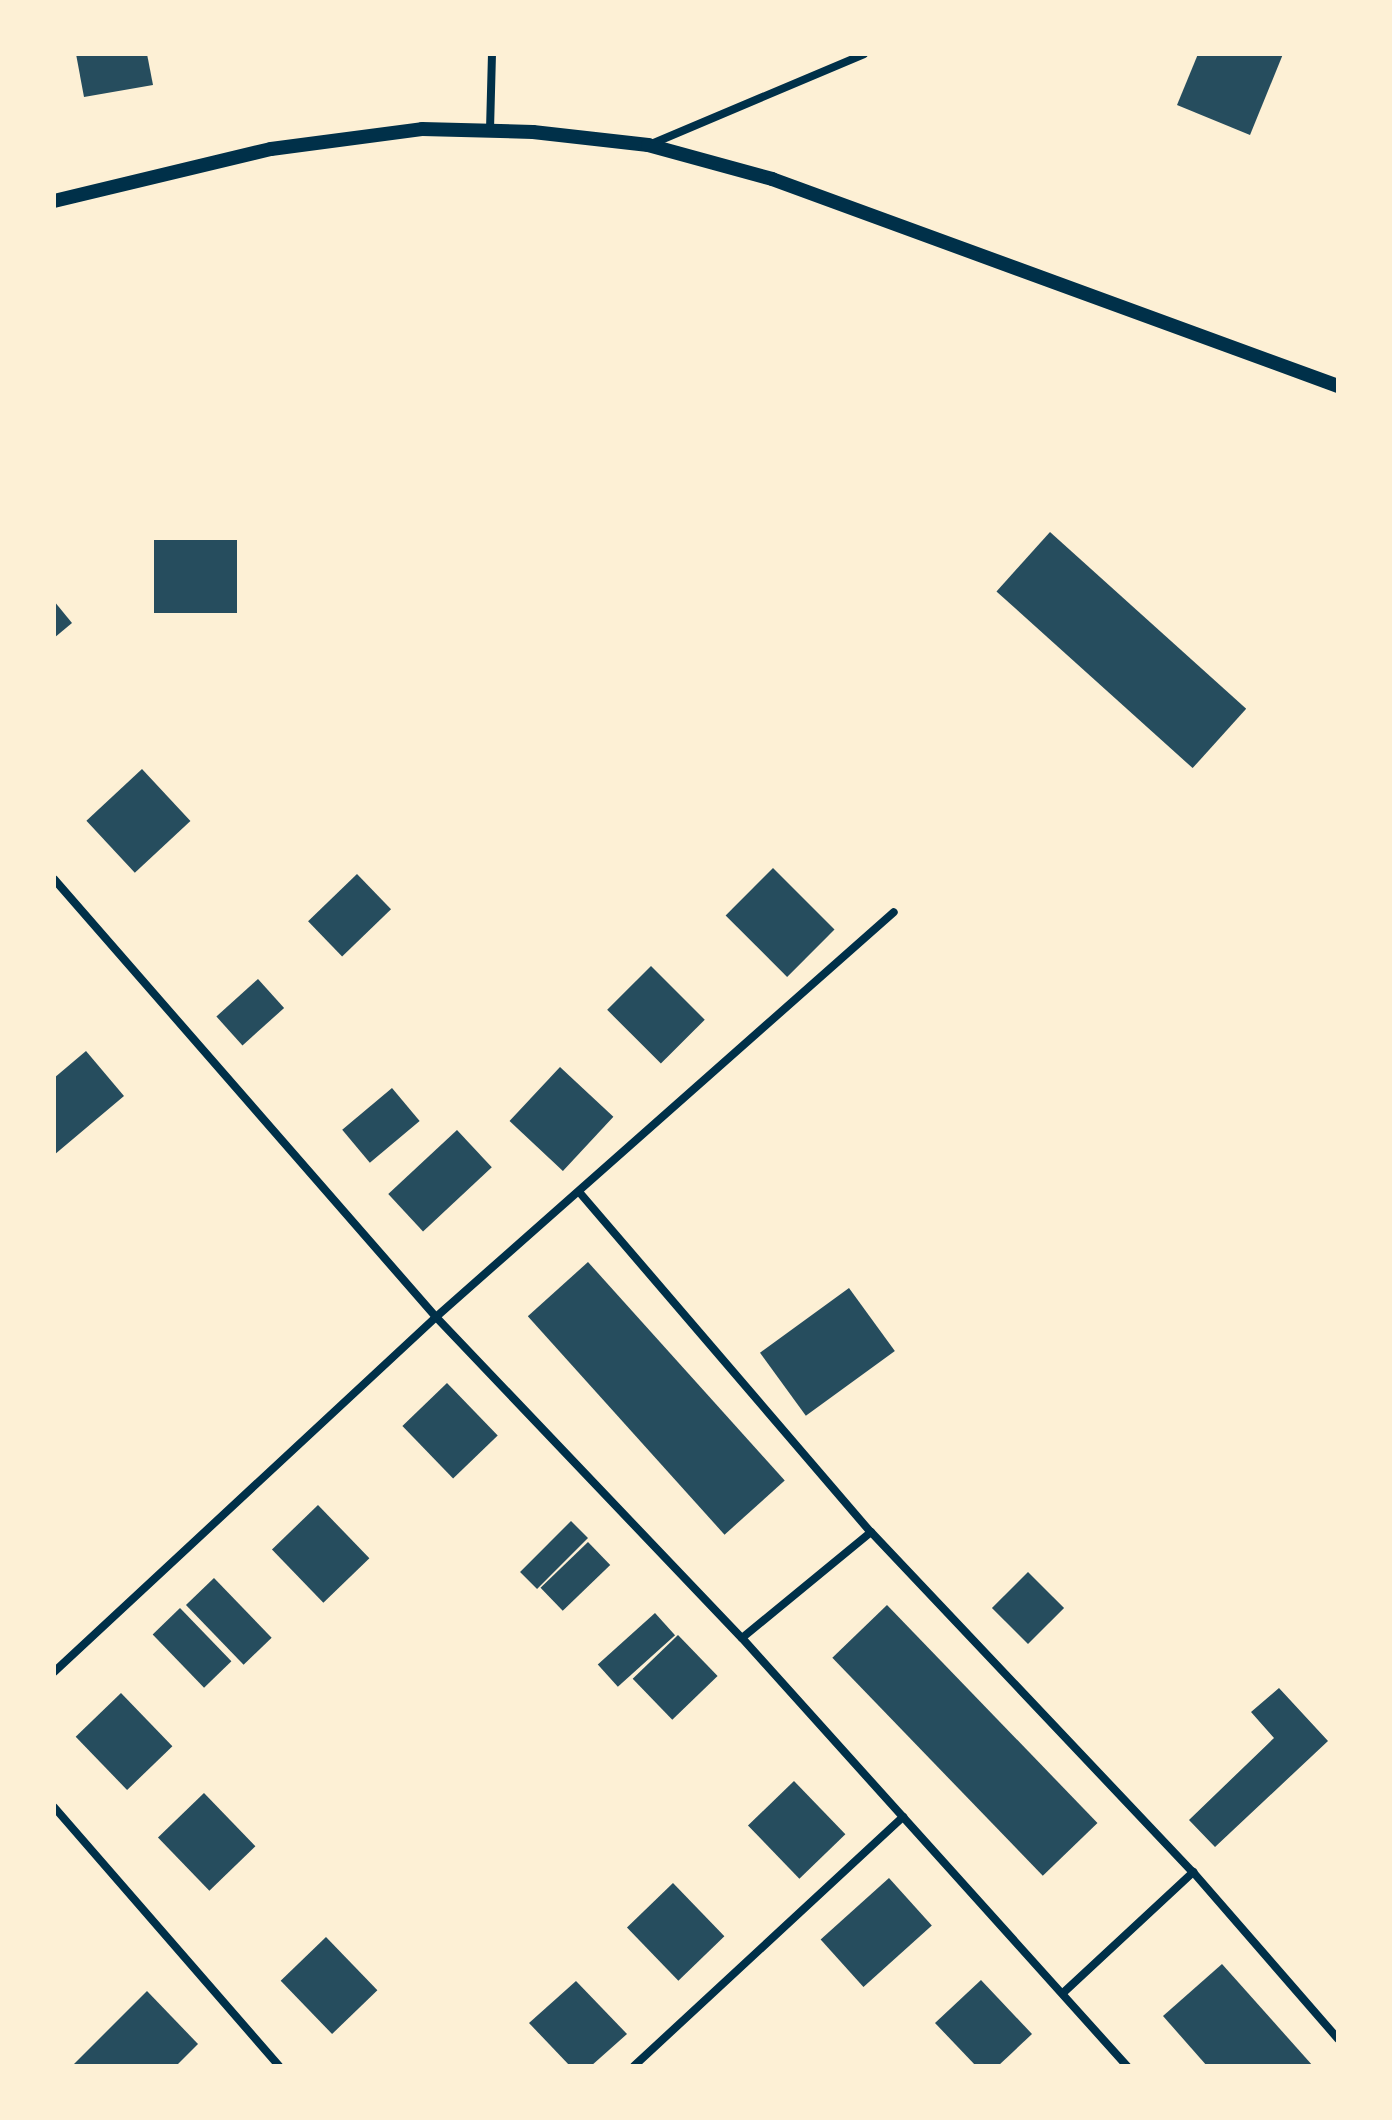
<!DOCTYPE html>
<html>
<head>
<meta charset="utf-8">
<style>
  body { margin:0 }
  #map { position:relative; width:1392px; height:2120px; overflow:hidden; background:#fdf0d5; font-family:Raleway,sans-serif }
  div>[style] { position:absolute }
  .building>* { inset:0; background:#264d5e; transform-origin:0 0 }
  .minor>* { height:8px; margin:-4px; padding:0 4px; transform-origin:4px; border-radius:4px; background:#003049 }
  .tertiary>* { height:14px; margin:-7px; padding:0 7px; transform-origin:7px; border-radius:7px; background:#003049 }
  span { translate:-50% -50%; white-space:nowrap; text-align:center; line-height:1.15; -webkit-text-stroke:6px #fdf0d5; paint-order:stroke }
  .frame { position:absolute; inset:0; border:56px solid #fdf0d5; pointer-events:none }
</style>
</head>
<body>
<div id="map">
  <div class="building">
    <div style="clip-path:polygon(76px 54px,147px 54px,153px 85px,84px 97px)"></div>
    <div style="clip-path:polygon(1198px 54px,1283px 54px,1250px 135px,1177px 105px)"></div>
    <div style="left:1050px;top:532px;width:264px;height:80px;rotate:42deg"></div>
    <div style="left:154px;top:540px;width:83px;height:73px"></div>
    <div style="clip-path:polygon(54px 601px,72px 623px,54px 638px)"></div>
    <div style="left:142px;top:769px;width:71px;height:76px;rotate:47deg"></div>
    <div style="left:773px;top:868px;width:87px;height:67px;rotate:45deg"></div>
    <div style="left:357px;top:874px;width:49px;height:68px;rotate:46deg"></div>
    <div style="left:651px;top:966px;width:76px;height:62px;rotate:45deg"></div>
    <div style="left:258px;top:979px;width:39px;height:56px;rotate:48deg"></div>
    <div style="clip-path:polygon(86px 1051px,124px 1096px,54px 1155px,54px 1078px)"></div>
    <div style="left:560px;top:1067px;width:73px;height:74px;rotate:43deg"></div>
    <div style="left:392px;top:1088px;width:43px;height:65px;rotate:50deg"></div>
    <div style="left:457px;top:1130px;width:51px;height:94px;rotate:47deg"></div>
    <div style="left:588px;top:1262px;width:294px;height:81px;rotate:48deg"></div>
    <div style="left:849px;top:1288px;width:78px;height:110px;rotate:54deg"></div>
    <div style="left:447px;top:1383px;width:73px;height:62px;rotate:46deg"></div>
    <div style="left:318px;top:1505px;width:74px;height:64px;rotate:46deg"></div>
    <div style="left:571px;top:1521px;width:24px;height:72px;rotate:45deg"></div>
    <div style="left:588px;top:1542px;width:32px;height:66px;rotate:46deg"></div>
    <div style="left:1028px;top:1572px;width:51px;height:51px;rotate:45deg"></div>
    <div style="left:214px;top:1578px;width:83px;height:39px;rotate:46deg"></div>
    <div style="left:887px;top:1605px;width:303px;height:76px;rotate:46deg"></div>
    <div style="left:180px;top:1608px;width:74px;height:38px;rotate:46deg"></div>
    <div style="left:655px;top:1613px;width:30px;height:77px;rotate:48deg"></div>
    <div style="left:678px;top:1635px;width:57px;height:63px;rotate:46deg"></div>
    <div style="clip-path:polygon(1279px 1688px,1328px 1741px,1215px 1847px,1189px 1820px,1274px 1738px,1251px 1712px)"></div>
    <div style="left:121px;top:1693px;width:74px;height:63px;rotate:46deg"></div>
    <div style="left:794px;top:1781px;width:74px;height:64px;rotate:46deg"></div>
    <div style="left:204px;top:1793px;width:74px;height:64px;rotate:46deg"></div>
    <div style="left:889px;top:1878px;width:64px;height:92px;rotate:48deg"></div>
    <div style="left:673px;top:1883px;width:74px;height:64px;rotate:46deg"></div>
    <div style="left:326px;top:1937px;width:74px;height:63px;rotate:46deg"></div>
    <div style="clip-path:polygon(1222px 1964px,1313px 2066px,1207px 2066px,1163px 2016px)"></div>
    <div style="clip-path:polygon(981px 1980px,1032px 2034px,998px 2066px,976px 2066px,935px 2023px)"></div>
    <div style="clip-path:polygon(576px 1981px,627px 2034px,591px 2066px,570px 2066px,529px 2023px)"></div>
    <div style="clip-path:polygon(147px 1991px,198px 2044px,176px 2066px,72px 2066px)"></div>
  </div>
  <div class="minor">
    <div style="left:490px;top:130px;width:76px;rotate:-88.5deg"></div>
    <div style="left:649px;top:145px;width:233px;rotate:-22.9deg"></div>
    <div style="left:54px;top:879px;width:581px;rotate:48.91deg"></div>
    <div style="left:436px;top:1317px;width:443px;rotate:46.4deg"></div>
    <div style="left:742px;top:1638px;width:576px;rotate:48.03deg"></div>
    <div style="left:580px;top:1193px;width:447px;rotate:49.4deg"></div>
    <div style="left:871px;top:1532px;width:468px;rotate:46.6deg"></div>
    <div style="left:1193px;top:1872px;width:221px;rotate:49deg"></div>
    <div style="left:742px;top:1638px;width:167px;rotate:-39.4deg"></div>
    <div style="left:54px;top:1672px;width:521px;rotate:-42.9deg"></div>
    <div style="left:436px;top:1317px;width:611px;rotate:-41.49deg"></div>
    <div style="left:54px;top:1807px;width:343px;rotate:49deg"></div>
    <div style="left:1063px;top:1993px;width:178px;rotate:-42.9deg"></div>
    <div style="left:634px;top:2066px;width:367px;rotate:-42.8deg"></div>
  </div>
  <div class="tertiary">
    <div style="left:54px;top:201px;width:223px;rotate:-13.5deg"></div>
    <div style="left:271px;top:149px;width:152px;rotate:-7.5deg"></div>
    <div style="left:422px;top:129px;width:111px;rotate:1.5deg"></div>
    <div style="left:533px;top:132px;width:116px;rotate:6.4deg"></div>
    <div style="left:648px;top:145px;width:129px;rotate:15.3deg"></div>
    <div style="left:772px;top:179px;width:603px;rotate:20.09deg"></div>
  </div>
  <div class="frame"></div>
</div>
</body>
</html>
